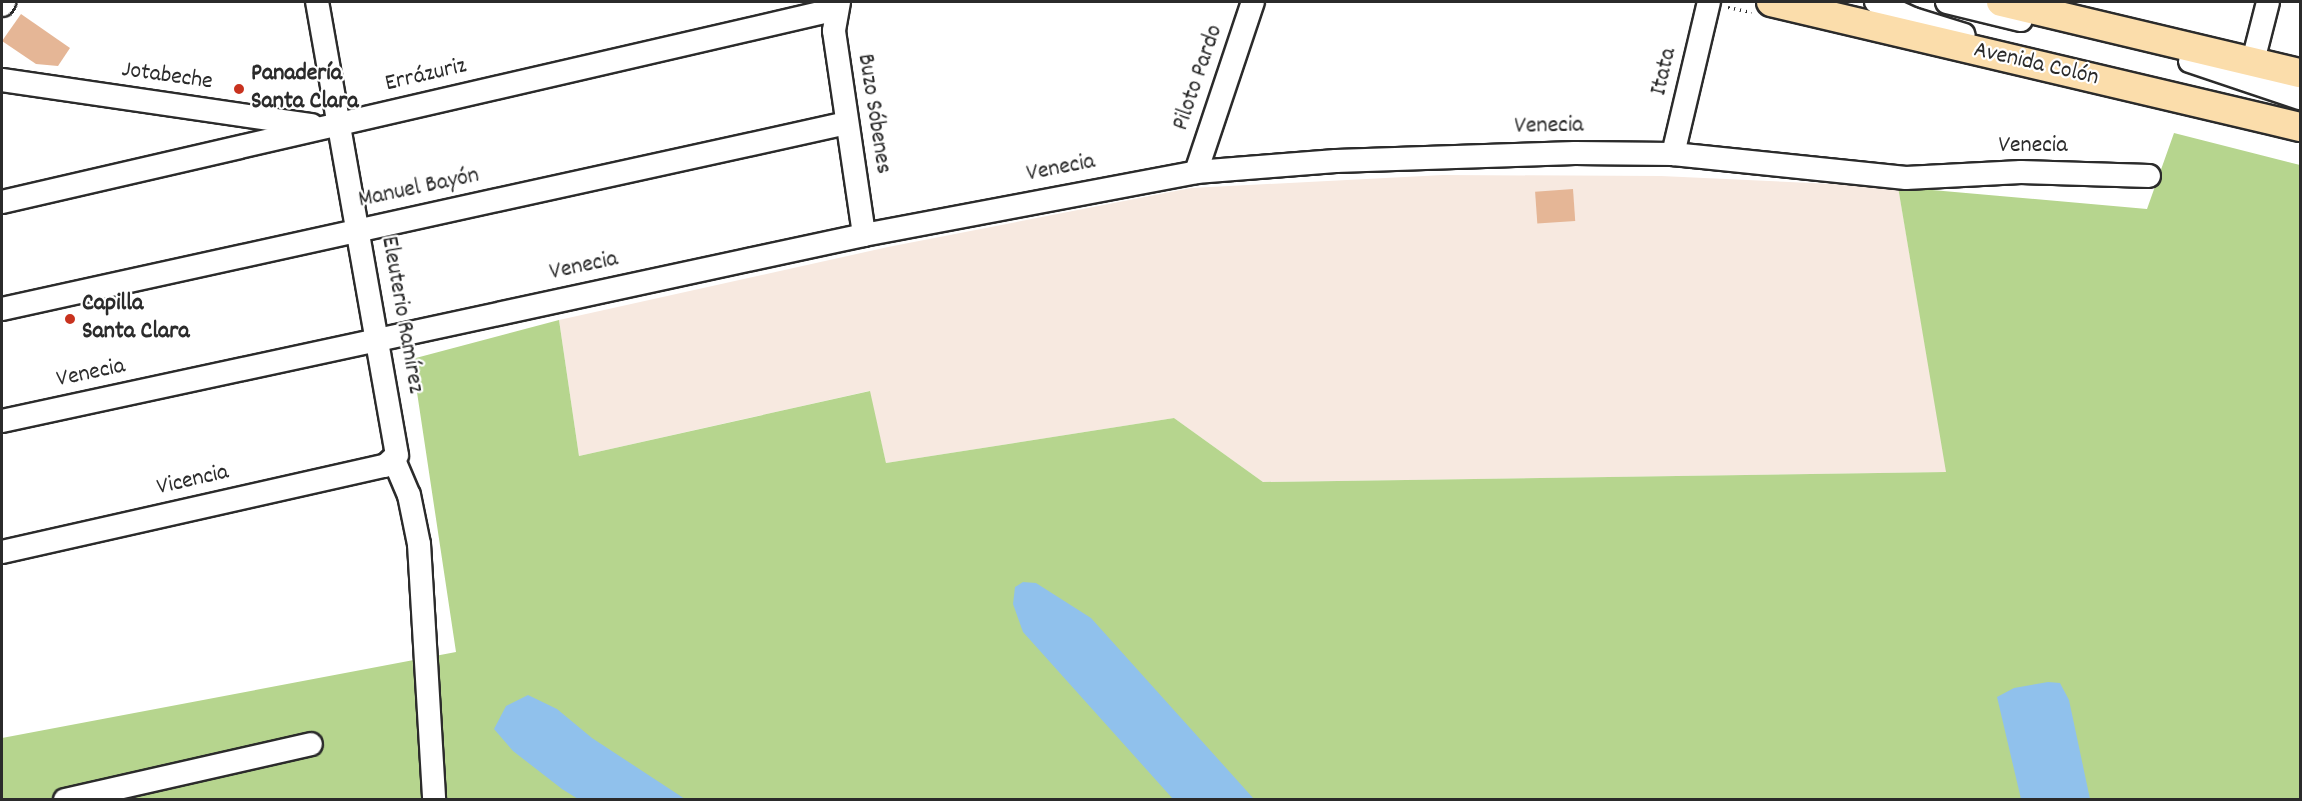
<!DOCTYPE html>
<html>
<head>
<meta charset="utf-8">
<style>
  body { margin:0 }
  #map { position:relative; width:2302px; height:801px; overflow:hidden; background:#fff; font-family:Dekko,sans-serif }
  div>[style] { position:absolute }
  .built>* { inset:0; background:#f7e9e0 }
  .green>* { inset:0; background:#b6d58e }
  .water>* { inset:0; background:#90c1ec }
  .building>* { inset:0; background:#e5b696; transform-origin:0 0 }
  .path>* { height:3px; margin-top:-1.5px; transform-origin:0; background:repeating-linear-gradient(90deg,#2b2b2b 0 1.5px,transparent 0 6px) }
  .roads { filter:drop-shadow(2px 0 #2b2b2b) drop-shadow(-2px 0 #2b2b2b) drop-shadow(0 2px #2b2b2b) drop-shadow(0 -2px #2b2b2b) }
  .minor>* { height:22px; margin:-11px; padding:0 11px; transform-origin:11px; border-radius:11px; background:#fff }
  .major>* { height:28px; margin:-14px; padding:0 14px; transform-origin:14px; border-radius:14px; background:#fbddab }
  .dots>* { width:16px; height:16px; translate:-50% -50%; box-sizing:border-box; border:3px solid #fff; border-radius:50% }
  span { translate:-50% -50%; white-space:nowrap; text-align:center; line-height:1.15; -webkit-text-stroke:4.5px #fff; paint-order:stroke }
  .street-label { font-size:24px; color:#2b2b2b }
  .poi-label { font-size:24px; color:#2b2b2b; font-weight:700 }
  .left { translate:0 -50%; text-align:left }
  .frame { position:absolute; inset:0; border:3px solid #2b2b2b; pointer-events:none }
</style>
</head>
<body>
<div id="map">
  <div class="built">
    <div style="clip-path:polygon(1443px 175px,1661px 176px,1898px 187px,1947px 472px,1263px 482px,1174px 418px,886px 463px,869px 391px,579px 456px,559px 320px,888px 247px,1191px 188px)"></div>
  </div>
  <div class="green">
    <div style="clip-path:polygon(2174px 133px,2300px 165px,2300px 799px,2px 800px,2px 738px,456px 652px,412px 359px,559px 320px,579px 456px,870px 391px,886px 463px,1174px 418px,1263px 482px,1946px 472px,1898px 187px,2147px 209px)"></div>
  </div>
  <div class="water">
    <div style="clip-path:polygon(1023px 582px,1036px 583px,1091px 618px,1254px 799px,1173px 799px,1023px 632px,1013px 604px,1015px 587px)"></div>
    <div style="clip-path:polygon(2048px 682px,2060px 683px,2069px 700px,2090px 799px,2021px 799px,1997px 697px,2014px 688px)"></div>
    <div style="clip-path:polygon(528px 695px,557px 709px,592px 738px,685px 799px,578px 799px,562px 789px,513px 751px,494px 729px,506px 706px)"></div>
  </div>
  <div class="building">
    <div style="clip-path:polygon(21px 14px,70px 48px,58px 66px,36px 64px,2px 41px)"></div>
    <div style="left:1573px;top:189px;width:32px;height:38px;rotate:86deg"></div>
  </div>
  <div class="path">
    <div style="left:1728px;top:7px;width:24px;rotate:12deg"></div>
  </div>
  <div class="roads">
    <div class="minor">
      <div style="left:839px;top:2px;width:29px;rotate:100deg"></div>
      <div style="left:834px;top:31px;width:206px;rotate:81.6deg"></div>
      <div style="left:1876px;top:2px;width:41px;rotate:24.7deg"></div>
      <div style="left:1913px;top:19px;width:53px;rotate:17.4deg"></div>
      <div style="left:1947px;top:2px;width:76px;rotate:13.7deg"></div>
      <div style="left:2px;top:5px;width:4px;rotate:-56deg"></div>
      <div style="left:2190px;top:61px;width:116px;rotate:18.6deg"></div>
      <div style="left:2253px;top:61px;width:61px;rotate:-75.7deg"></div>
      <div style="left:2px;top:80px;width:313px;rotate:8.3deg"></div>
      <div style="left:1673px;top:154px;width:156px;rotate:-76.7deg"></div>
      <div style="left:1196px;top:172px;width:179px;rotate:-71.5deg"></div>
      <div style="left:2px;top:202px;width:857px;rotate:-13.01deg"></div>
      <div style="left:2px;top:309px;width:865px;rotate:-12.41deg"></div>
      <div style="left:2px;top:421px;width:882px;rotate:-12.18deg"></div>
      <div style="left:864px;top:235px;width:338px;rotate:-10.7deg"></div>
      <div style="left:1196px;top:172px;width:140px;rotate:-4.5deg"></div>
      <div style="left:1336px;top:161px;width:239px;rotate:-1.9deg"></div>
      <div style="left:1575px;top:153px;width:98px;rotate:0.6deg"></div>
      <div style="left:1673px;top:154px;width:234px;rotate:5.9deg"></div>
      <div style="left:1906px;top:178px;width:115px;rotate:-3deg"></div>
      <div style="left:2021px;top:172px;width:128px;rotate:1.8deg"></div>
      <div style="left:394px;top:460px;width:38px;rotate:67deg"></div>
      <div style="left:409px;top:495px;width:50px;rotate:78.5deg"></div>
      <div style="left:419px;top:544px;width:256px;rotate:86.6deg"></div>
      <div style="left:2px;top:552px;width:393px;rotate:-12.7deg"></div>
      <div style="left:385px;top:466px;width:16px;rotate:-43deg"></div>
      <div style="left:397px;top:455px;width:460px;rotate:-100deg"></div>
      <div style="left:65px;top:800px;width:252px;rotate:-12.8deg"></div>
    </div>
    <div class="major">
      <div style="left:1771px;top:2px;width:544px;rotate:13.29deg"></div>
      <div style="left:2001px;top:2px;width:307px;rotate:13.4deg"></div>
    </div>
  </div>
  <div class="dots">
    <div style="left:239px;top:89px;background:#c8321e"></div>
    <div style="left:70px;top:319px;background:#c8321e"></div>
  </div>
  <div class="street-label">
    <span style="left:2036px;top:65px;rotate:13deg">Avenida Colón</span>
    <span style="left:1665px;top:72px;rotate:-77deg">Itata</span>
    <span style="left:426px;top:76px;rotate:-13deg">Errázuriz</span>
    <span style="left:167px;top:77px;rotate:8deg">Jotabeche</span>
    <span style="left:1199px;top:78px;rotate:-71deg">Piloto Pardo</span>
    <span style="left:873px;top:114px;rotate:81deg">Buzo Sóbenes</span>
    <span style="left:1549px;top:127px;rotate:-1deg">Venecia</span>
    <span style="left:2033px;top:147px">Venecia</span>
    <span style="left:1061px;top:169px;rotate:-11deg">Venecia</span>
    <span style="left:419px;top:189px;rotate:-12deg">Manuel Bayón</span>
    <span style="left:584px;top:267px;rotate:-12deg">Venecia</span>
    <span style="left:401px;top:315px;rotate:80deg">Eleuterio Ramírez</span>
    <span style="left:91px;top:374px;rotate:-12deg">Venecia</span>
    <span style="left:193px;top:481px;rotate:-13deg">Vicencia</span>
  </div>
  <div class="poi-label">
    <span class="left" style="left:251px;top:89px">Panadería<br>Santa Clara</span>
    <span class="left" style="left:82px;top:319px">Capilla<br>Santa Clara</span>
  </div>
  <div class="frame"></div>
</div>
</body>
</html>
